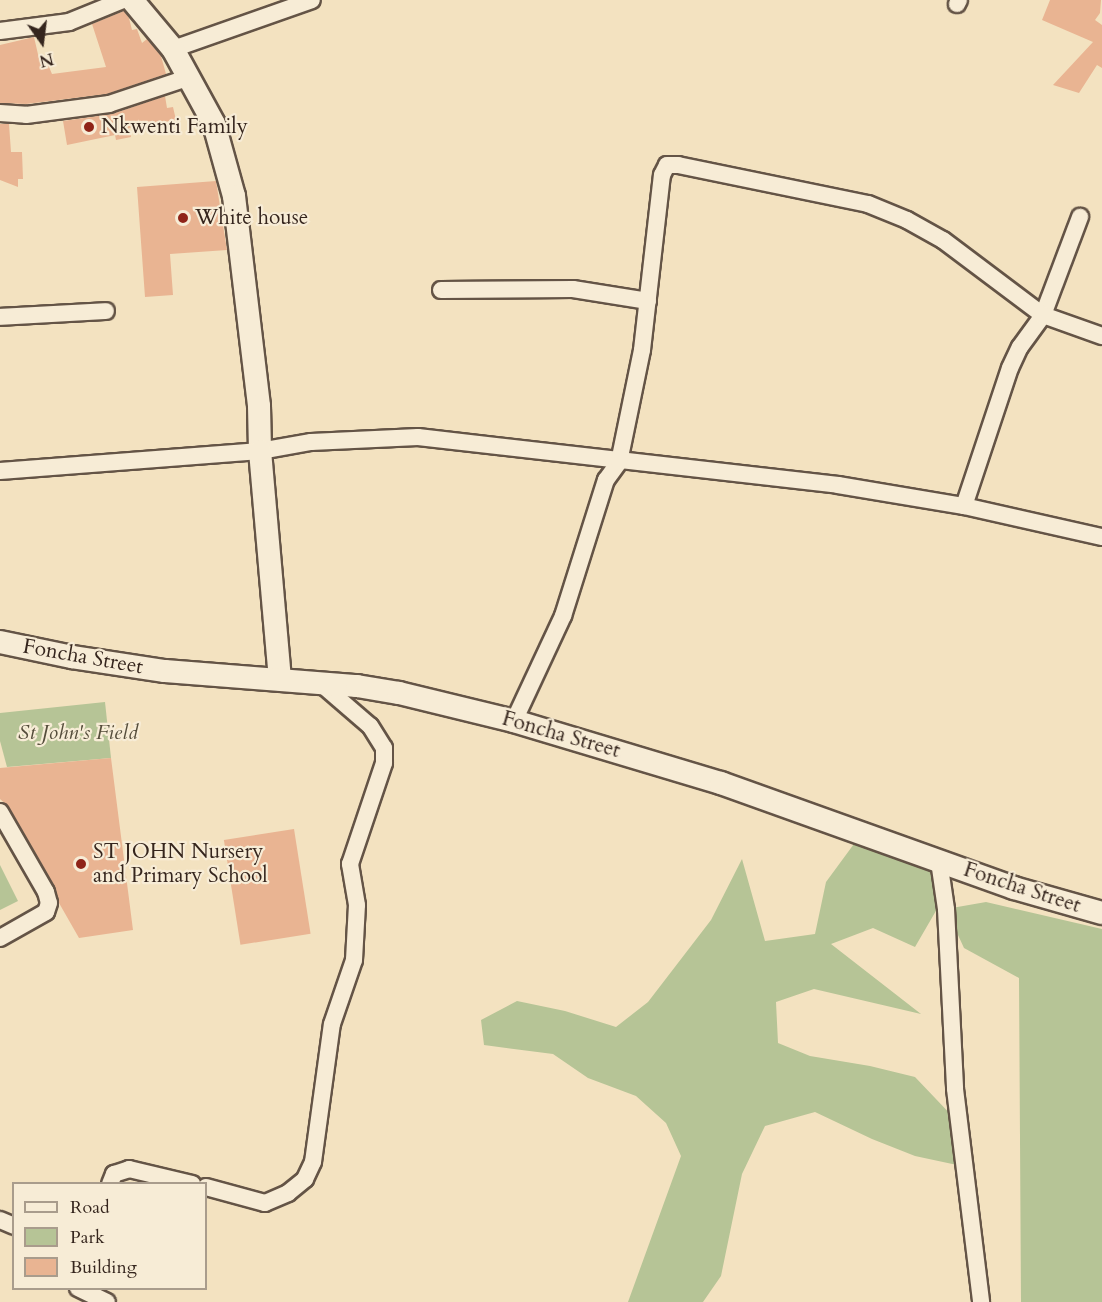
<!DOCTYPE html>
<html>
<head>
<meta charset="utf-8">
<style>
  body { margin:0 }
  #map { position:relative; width:1102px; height:1302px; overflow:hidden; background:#f3e2c0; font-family:Cardo,serif }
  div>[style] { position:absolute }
  .green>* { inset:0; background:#b6c496 }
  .building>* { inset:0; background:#e9b492; transform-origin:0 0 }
  .roads { filter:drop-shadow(2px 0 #645446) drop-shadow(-2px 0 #645446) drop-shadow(0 2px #645446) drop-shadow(0 -2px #645446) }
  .street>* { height:16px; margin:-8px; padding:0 8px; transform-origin:8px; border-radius:8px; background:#f7ecd6 }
  .secondary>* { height:22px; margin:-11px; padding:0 11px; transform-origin:11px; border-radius:11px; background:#f7ecd6 }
  .dots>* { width:16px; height:16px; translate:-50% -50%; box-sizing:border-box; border:3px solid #f7ecd6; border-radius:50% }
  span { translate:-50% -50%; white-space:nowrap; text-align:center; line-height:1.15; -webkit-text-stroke:4.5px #f7ecd6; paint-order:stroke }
  .poi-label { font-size:21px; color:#35251d }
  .left { translate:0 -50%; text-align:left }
  .street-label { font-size:21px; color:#35251d }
  .park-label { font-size:21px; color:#554d3b; font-style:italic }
  .legend { position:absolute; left:12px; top:1182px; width:195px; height:108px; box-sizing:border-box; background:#f7ecd6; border:2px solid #a99c8c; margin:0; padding:8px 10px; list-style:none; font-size:18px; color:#35251d }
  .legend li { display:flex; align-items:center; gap:12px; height:30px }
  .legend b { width:30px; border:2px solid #a99c8c }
  .north { position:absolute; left:12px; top:12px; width:60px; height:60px; -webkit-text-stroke:4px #f7ecd6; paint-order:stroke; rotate:166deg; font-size:16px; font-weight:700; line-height:24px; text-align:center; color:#35251d }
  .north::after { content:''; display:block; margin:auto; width:21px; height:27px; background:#35251d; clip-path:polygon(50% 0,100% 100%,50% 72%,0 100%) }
</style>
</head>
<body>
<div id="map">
  <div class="green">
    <div style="clip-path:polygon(105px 702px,111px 758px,7px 767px,0 741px,0 713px)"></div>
    <div style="clip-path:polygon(862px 833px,939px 861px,944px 897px,915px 947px,873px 928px,831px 944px,921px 1014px,814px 989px,776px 1002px,778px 1043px,810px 1056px,870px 1066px,915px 1077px,956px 1120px,957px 1165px,915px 1156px,872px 1139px,815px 1112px,765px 1126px,742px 1174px,721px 1276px,703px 1302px,628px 1302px,681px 1156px,666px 1123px,636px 1096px,588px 1078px,553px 1054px,484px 1045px,481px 1020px,517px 1001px,565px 1011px,616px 1027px,648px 1002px,711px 920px,742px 859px,765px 941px,815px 934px,826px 882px)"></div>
    <div style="clip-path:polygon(0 865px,18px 901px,0 910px)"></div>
    <div style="clip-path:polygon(986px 902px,1102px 929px,1102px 1302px,1021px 1302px,1019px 978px,964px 948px,946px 909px)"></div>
  </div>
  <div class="building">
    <div style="clip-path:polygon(1050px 0,1101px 0,1100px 13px,1095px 20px,1102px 25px,1102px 68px,1097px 65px,1079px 93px,1053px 85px,1093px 42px,1042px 20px)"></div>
    <div style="clip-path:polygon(124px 11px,129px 18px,132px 30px,137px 29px,142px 43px,147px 39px,161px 56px,166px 74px,107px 94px,26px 104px,0 103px,0 45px,34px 37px,40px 63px,47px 62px,52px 74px,106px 67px,92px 24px)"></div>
    <div style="clip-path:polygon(165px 96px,167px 108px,173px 107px,176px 120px,129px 128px,131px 137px,116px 140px,115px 135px,67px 145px,63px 121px,112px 114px)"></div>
    <div style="clip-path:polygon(0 124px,9px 124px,11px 152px,22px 152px,23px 179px,18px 179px,18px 187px,0 180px)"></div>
    <div style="clip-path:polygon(216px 181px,227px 250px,170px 254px,173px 295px,145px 297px,137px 187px)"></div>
    <div style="clip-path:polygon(111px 758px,133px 930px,79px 938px,59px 903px,55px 887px,9px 807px,0 799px,0 768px)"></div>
    <div style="left:294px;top:829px;width:106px;height:71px;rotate:81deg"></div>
  </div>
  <div class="roads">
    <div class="street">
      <div style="left:957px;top:4px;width:4px;rotate:-63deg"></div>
      <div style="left:0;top:31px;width:70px;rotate:-7.4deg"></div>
      <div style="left:69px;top:22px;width:58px;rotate:-22.2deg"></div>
      <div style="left:173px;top:49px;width:147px;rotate:-19.4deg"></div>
      <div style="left:0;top:113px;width:26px;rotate:4deg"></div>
      <div style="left:26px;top:115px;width:84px;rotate:-7.5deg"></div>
      <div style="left:109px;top:104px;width:85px;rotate:-18.4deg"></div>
      <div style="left:441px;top:290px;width:132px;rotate:-0.4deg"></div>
      <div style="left:573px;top:289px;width:76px;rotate:9.1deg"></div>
      <div style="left:0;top:317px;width:106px;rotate:-3.2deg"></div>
      <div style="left:0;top:471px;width:261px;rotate:-4.4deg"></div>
      <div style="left:260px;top:451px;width:52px;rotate:-10deg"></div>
      <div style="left:311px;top:442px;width:107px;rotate:-2.7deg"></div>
      <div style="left:418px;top:437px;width:423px;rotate:6.5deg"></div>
      <div style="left:838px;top:485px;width:128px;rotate:9.5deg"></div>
      <div style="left:964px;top:506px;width:141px;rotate:12.7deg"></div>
      <div style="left:964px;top:506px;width:145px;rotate:-71.6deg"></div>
      <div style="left:1010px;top:368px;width:23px;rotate:-65deg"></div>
      <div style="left:1020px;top:347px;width:39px;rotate:-54deg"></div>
      <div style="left:1043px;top:315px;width:105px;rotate:-69.3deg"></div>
      <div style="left:514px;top:721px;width:116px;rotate:-65deg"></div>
      <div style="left:563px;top:616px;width:143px;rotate:-72.5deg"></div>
      <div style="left:606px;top:480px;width:22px;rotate:-54deg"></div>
      <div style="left:619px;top:462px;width:114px;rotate:-78.4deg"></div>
      <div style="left:642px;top:350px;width:176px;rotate:-83.5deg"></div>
      <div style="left:662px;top:175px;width:11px;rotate:-63deg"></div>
      <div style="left:667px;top:165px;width:11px"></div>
      <div style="left:678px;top:165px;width:194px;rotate:11.6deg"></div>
      <div style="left:868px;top:204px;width:42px;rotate:22.3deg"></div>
      <div style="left:907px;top:220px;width:41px;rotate:29.1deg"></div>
      <div style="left:943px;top:240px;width:125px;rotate:36.9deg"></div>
      <div style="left:1043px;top:315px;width:63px;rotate:19.6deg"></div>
      <div style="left:0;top:812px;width:92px;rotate:60.1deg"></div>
      <div style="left:46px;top:892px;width:11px;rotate:75deg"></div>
      <div style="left:49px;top:903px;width:9px;rotate:108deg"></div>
      <div style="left:46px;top:912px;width:53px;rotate:150.5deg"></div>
      <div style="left:939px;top:861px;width:49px;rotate:81.7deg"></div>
      <div style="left:946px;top:909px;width:180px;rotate:87.1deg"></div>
      <div style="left:955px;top:1089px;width:215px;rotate:83deg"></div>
      <div style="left:110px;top:1184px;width:11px;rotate:-68deg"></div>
      <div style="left:114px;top:1174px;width:16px;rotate:-18deg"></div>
      <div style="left:129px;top:1169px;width:65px;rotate:13.4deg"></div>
      <div style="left:206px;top:1187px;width:61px;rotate:15.2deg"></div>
      <div style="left:265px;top:1203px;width:25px;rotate:-23deg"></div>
      <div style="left:288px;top:1193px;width:22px;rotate:-39deg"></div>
      <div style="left:305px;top:1179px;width:19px;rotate:-65deg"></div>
      <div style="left:313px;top:1162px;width:139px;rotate:-82.2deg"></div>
      <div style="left:332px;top:1024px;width:68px;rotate:-71deg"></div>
      <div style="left:354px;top:960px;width:55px;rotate:-86.9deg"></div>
      <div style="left:357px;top:905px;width:42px;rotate:-99.7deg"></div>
      <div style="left:350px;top:864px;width:107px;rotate:-71.4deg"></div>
      <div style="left:384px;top:763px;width:15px;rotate:-90deg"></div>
      <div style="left:384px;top:748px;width:26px;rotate:-122deg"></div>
      <div style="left:370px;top:726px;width:67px;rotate:-139.2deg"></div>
      <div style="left:0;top:1220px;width:15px;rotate:23deg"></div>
      <div style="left:78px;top:1288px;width:32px;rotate:26deg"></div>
    </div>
    <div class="secondary">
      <div style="left:132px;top:0;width:64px;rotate:50.1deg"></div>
      <div style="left:173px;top:49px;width:85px;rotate:61.3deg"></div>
      <div style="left:214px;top:124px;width:75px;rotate:74.5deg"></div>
      <div style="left:234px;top:196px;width:211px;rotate:83.2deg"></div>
      <div style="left:259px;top:406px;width:45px;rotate:88.7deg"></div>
      <div style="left:260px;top:451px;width:229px;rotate:85deg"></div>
      <div style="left:0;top:642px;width:74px;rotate:11.8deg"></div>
      <div style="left:72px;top:657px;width:94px;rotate:8.6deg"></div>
      <div style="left:165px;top:671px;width:193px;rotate:4.5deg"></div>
      <div style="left:357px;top:686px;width:43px;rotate:9.5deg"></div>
      <div style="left:399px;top:693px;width:118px;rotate:13.7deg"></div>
      <div style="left:514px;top:721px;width:216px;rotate:16.7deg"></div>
      <div style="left:721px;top:783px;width:311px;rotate:19.7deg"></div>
      <div style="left:1014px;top:888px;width:91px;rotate:15.9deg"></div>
    </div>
  </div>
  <div class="dots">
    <div style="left:89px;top:127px;background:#8f2418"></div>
    <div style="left:183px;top:218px;background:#8f2418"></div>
    <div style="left:81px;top:864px;background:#8f2418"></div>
  </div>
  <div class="poi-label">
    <span class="left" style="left:101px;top:127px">Nkwenti Family</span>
    <span class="left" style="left:195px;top:218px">White house</span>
    <span class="left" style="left:93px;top:864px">ST JOHN Nursery<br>and Primary School</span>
  </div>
  <div class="street-label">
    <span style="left:83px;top:657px;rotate:10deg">Foncha Street</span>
    <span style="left:561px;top:735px;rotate:16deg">Foncha Street</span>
    <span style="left:1022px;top:888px;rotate:18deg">Foncha Street</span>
  </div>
  <div class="park-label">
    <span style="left:78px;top:733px">St John's Field</span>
  </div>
  <ul class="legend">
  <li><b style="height:8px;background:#f7ecd6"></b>Road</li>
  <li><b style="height:16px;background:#b6c496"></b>Park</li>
  <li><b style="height:16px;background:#e9b492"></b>Building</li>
  </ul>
  <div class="north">N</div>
</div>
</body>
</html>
